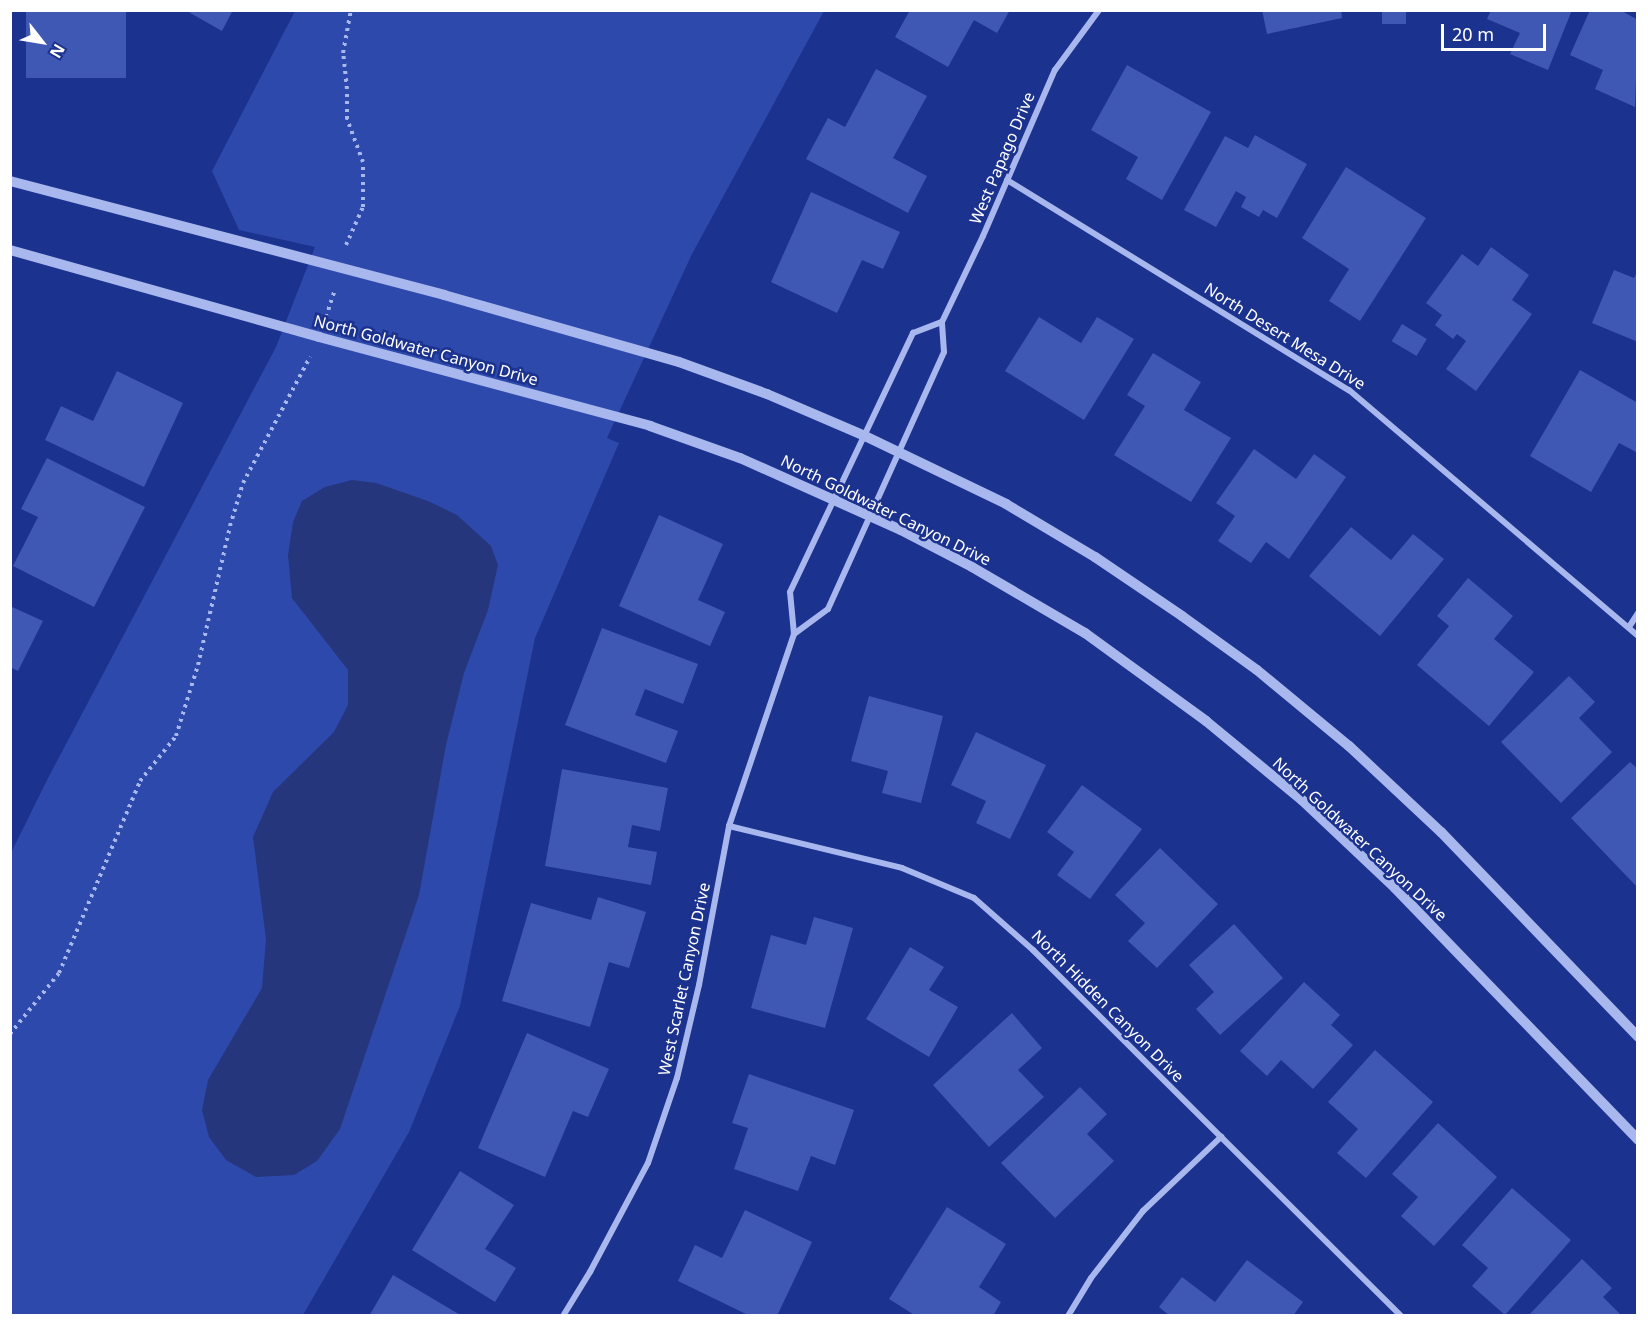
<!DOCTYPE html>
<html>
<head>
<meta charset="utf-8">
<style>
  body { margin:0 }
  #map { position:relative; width:1648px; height:1326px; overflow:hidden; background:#1b328e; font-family:"Noto Sans",sans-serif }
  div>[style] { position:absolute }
  .green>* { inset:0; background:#2e49ac }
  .water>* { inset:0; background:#25367c }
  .building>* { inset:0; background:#3f58b4; transform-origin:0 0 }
  .path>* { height:4px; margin-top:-2px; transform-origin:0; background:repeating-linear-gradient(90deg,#a8b7ee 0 3px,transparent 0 7.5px) }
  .minor>* { height:6px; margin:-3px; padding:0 3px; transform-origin:3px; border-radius:3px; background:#a8b7ee }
  .tertiary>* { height:10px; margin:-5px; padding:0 5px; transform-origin:5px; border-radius:5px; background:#a8b7ee }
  span { translate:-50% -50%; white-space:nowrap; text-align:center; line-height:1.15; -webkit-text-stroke:5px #1b328e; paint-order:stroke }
  .street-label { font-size:16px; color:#fff }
  .frame { position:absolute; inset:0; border:12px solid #fff; pointer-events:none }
  .north { position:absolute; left:12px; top:12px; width:60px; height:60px; -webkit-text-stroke:4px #1b328e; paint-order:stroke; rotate:121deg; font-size:16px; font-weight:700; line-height:24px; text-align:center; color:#fff }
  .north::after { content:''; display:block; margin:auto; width:21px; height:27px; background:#fff; clip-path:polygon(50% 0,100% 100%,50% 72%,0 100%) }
  .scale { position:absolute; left:1441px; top:24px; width:105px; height:27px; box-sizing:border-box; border:3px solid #fff; border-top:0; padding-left:8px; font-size:18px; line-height:21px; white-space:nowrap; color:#fff; -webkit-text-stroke:4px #1b328e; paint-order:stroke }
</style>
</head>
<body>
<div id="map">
  <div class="green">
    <div style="clip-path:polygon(295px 11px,824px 11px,692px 254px,607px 438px,619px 443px,535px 638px,460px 1006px,409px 1132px,303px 1315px,11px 1315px,10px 855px,47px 780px,276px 347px,315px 247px,239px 230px,212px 171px)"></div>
  </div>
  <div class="water">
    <div style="clip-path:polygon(352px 480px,376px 483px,428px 501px,457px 515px,491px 546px,498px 565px,488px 610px,464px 673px,446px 745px,419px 895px,340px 1129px,317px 1161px,294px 1175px,256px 1177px,226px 1160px,209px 1137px,202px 1110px,208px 1080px,262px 988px,266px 939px,253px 837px,273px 792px,334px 732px,348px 705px,348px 670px,292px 598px,288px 555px,293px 522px,302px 501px,325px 487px)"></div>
  </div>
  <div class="building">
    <div style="left:26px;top:10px;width:100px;height:68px"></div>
    <div style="clip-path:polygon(185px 10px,233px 10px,222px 31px)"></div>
    <div style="clip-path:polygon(910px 10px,1010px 10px,997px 33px,974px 20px,948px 67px,895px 37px)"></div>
    <div style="clip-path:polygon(1262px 10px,1341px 10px,1342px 18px,1267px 34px)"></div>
    <div style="left:1382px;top:10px;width:24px;height:14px"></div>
    <div style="clip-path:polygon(1491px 10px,1572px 10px,1548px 70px,1510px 54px,1520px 33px,1487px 19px)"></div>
    <div style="clip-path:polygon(1590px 10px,1620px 10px,1638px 20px,1635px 107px,1595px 89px,1603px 70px,1570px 55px)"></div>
    <div style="clip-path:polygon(1127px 65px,1211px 112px,1162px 200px,1126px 179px,1138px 157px,1091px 130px)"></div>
    <div style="clip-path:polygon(876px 69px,927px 96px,893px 158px,927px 176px,908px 213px,806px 159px,828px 118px,845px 127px)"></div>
    <div style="clip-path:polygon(1255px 135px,1307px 164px,1277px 218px,1263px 210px,1259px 217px,1241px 207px,1246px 197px,1236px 191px,1216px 227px,1184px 210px,1225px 136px,1248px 148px)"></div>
    <div style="clip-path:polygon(1346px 167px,1426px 218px,1360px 321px,1329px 301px,1349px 269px,1302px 238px)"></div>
    <div style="clip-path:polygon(811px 192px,900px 232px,883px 269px,862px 260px,837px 313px,771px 282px)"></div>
    <div style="clip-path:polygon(1491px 247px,1529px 275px,1512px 300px,1532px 314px,1476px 391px,1446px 369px,1466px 341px,1457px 334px,1453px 339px,1435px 325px,1442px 315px,1426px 303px,1462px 254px,1478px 266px)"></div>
    <div style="clip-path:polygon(1614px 270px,1634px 278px,1638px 270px,1638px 342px,1592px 323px)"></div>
    <div style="clip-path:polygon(1039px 317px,1081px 343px,1097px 317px,1134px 339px,1084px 420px,1005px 371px)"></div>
    <div style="left:1402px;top:324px;width:29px;height:20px;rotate:31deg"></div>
    <div style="clip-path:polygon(1153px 353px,1201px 382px,1184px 410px,1231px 438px,1191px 502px,1114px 455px,1145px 406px,1127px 395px)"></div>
    <div style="clip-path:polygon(1580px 370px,1638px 403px,1638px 453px,1619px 443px,1591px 492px,1530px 456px)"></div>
    <div style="clip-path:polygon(117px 371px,183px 403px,144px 487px,45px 440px,61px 406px,93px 421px)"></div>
    <div style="clip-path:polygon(1254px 449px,1296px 479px,1314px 454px,1346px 477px,1289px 559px,1266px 542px,1251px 563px,1218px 541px,1235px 516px,1216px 503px)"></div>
    <div style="clip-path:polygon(47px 458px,145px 507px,94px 607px,13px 566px,38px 517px,21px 509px)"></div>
    <div style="clip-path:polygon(659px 515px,723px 544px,698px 600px,725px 612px,710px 646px,619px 606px)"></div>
    <div style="clip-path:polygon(1351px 527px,1391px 560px,1413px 534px,1444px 559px,1380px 636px,1309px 576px)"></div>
    <div style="clip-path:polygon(1468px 578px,1513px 616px,1494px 639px,1534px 672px,1489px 726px,1417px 665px,1449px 626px,1437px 616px)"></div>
    <div style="clip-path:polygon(10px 606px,43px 621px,18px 671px,10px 667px)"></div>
    <div style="clip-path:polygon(602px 628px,698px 664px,683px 704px,645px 689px,635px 715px,678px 731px,666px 763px,565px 725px)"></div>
    <div style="clip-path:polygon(1569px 676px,1595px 702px,1579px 718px,1612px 752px,1561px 803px,1501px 742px)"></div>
    <div style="clip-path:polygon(869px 696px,943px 716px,921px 803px,882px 793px,888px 771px,851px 761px)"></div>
    <div style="clip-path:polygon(976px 732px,1046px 765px,1010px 839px,976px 823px,986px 801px,951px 785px)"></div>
    <div style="clip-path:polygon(1630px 762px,1638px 769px,1638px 888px,1571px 818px)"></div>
    <div style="clip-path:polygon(562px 769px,668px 788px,660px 831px,632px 825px,628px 847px,657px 852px,651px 885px,545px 866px)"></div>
    <div style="clip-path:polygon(1082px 785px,1142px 829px,1090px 899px,1057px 875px,1074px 852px,1047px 832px)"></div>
    <div style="clip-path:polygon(1160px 848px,1218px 904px,1157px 968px,1128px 941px,1145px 923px,1115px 895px)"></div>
    <div style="clip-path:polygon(598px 897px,646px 912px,629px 968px,609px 962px,590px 1027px,502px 1001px,531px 903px,591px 920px)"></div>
    <div style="clip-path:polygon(814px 917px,853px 928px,825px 1028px,751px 1008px,771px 935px,806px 945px)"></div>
    <div style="clip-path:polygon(1234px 924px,1283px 978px,1220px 1035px,1196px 1009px,1214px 992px,1189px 965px)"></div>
    <div style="clip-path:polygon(910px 947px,944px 967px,929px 990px,958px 1007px,929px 1057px,866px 1019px)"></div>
    <div style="clip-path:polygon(1304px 982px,1340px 1015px,1331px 1025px,1353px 1045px,1313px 1089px,1281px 1060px,1267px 1076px,1240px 1051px)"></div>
    <div style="clip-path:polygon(1012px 1013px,1042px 1048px,1018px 1070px,1044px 1097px,989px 1147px,933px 1085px)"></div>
    <div style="clip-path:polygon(527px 1033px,609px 1069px,588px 1117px,573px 1111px,545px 1177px,478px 1148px)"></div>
    <div style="clip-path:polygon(1375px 1050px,1433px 1102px,1366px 1178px,1337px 1153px,1358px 1129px,1328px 1102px)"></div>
    <div style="clip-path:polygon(749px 1074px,854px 1110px,835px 1165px,811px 1156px,798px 1191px,734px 1169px,748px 1128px,732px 1123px)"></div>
    <div style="clip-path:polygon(1080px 1087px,1107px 1114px,1087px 1134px,1114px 1161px,1055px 1218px,1001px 1163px)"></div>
    <div style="clip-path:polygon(1438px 1123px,1497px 1177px,1434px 1246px,1401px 1216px,1418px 1197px,1392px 1174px)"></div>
    <div style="clip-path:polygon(460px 1171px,514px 1205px,485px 1249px,516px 1268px,495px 1302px,412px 1250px)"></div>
    <div style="clip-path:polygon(1512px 1188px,1571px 1240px,1505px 1315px,1472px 1286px,1488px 1268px,1462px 1245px)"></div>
    <div style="clip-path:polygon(947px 1207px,1006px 1244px,979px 1287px,1001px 1302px,993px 1316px,916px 1316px,889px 1299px)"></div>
    <div style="clip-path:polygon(745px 1210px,812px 1242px,777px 1316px,750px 1316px,678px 1281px,695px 1245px,722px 1258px)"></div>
    <div style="clip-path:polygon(1582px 1259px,1612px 1288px,1603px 1297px,1622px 1316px,1528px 1316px)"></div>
    <div style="clip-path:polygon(1247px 1260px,1303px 1302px,1293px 1316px,1170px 1316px,1159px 1307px,1182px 1277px,1215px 1302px)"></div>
    <div style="clip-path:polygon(393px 1275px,462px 1316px,369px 1316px)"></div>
  </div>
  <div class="path">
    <div style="left:346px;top:245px;width:42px;rotate:-65.9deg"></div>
    <div style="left:363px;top:207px;width:45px;rotate:-90deg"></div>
    <div style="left:363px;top:162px;width:46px;rotate:-110.4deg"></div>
    <div style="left:347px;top:119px;width:30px;rotate:-90deg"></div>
    <div style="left:347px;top:89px;width:36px;rotate:-96deg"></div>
    <div style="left:343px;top:53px;width:44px;rotate:-79.5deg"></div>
    <div style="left:326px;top:317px;width:28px;rotate:-72deg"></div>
    <div style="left:10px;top:1034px;width:78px;rotate:-51.2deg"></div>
    <div style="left:59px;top:973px;width:208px;rotate:-67.1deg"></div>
    <div style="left:140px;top:781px;width:58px;rotate:-51.3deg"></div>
    <div style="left:176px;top:736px;width:74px;rotate:-72.8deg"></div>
    <div style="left:198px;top:665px;width:143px;rotate:-77deg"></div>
    <div style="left:230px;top:526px;width:45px;rotate:-73.2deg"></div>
    <div style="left:243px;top:483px;width:143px;rotate:-62deg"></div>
  </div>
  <div class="minor">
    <div style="left:1007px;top:180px;width:401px;rotate:31.6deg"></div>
    <div style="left:1349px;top:390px;width:380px;rotate:40.4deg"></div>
    <div style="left:1629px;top:627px;width:17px;rotate:-57deg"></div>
    <div style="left:794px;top:634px;width:42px;rotate:-36.3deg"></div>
    <div style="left:828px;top:609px;width:282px;rotate:-65.7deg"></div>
    <div style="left:944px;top:352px;width:30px;rotate:-94deg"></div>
    <div style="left:942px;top:322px;width:95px;rotate:-64.5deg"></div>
    <div style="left:983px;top:236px;width:181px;rotate:-66.6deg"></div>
    <div style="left:1055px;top:70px;width:74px;rotate:-53.7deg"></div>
    <div style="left:729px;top:826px;width:178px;rotate:13.6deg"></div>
    <div style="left:902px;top:868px;width:78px;rotate:22.6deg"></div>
    <div style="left:974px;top:898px;width:79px;rotate:41.4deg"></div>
    <div style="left:1033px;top:950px;width:519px;rotate:44.84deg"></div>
    <div style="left:563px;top:1316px;width:52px;rotate:-58.5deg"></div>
    <div style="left:590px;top:1272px;width:123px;rotate:-62deg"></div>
    <div style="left:648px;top:1163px;width:90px;rotate:-71.2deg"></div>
    <div style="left:677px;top:1078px;width:96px;rotate:-76.7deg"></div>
    <div style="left:699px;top:985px;width:162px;rotate:-79.3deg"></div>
    <div style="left:729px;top:826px;width:203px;rotate:-71.3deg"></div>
    <div style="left:794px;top:634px;width:42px;rotate:-95.4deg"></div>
    <div style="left:790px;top:592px;width:287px;rotate:-64.6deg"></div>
    <div style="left:913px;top:333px;width:31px;rotate:-21deg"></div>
    <div style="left:1068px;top:1316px;width:44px;rotate:-58.8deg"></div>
    <div style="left:1091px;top:1278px;width:85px;rotate:-52.2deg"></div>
    <div style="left:1143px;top:1211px;width:108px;rotate:-43.5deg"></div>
  </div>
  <div class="tertiary">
    <div style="left:10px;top:181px;width:449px;rotate:14.7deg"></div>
    <div style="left:444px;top:295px;width:244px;rotate:15.9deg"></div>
    <div style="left:679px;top:362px;width:94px;rotate:20deg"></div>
    <div style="left:767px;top:394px;width:107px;rotate:23.2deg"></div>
    <div style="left:865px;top:436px;width:157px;rotate:25.7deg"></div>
    <div style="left:1006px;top:504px;width:104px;rotate:30.8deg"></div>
    <div style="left:1095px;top:557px;width:105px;rotate:34.1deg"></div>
    <div style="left:1182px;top:616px;width:92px;rotate:35.8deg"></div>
    <div style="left:1257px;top:670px;width:119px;rotate:39.6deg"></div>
    <div style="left:1349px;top:746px;width:126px;rotate:43.1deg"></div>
    <div style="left:1441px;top:832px;width:284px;rotate:46.1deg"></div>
    <div style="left:10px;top:250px;width:321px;rotate:15.7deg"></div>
    <div style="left:319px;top:337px;width:343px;rotate:15deg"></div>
    <div style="left:650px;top:426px;width:96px;rotate:19.6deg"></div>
    <div style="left:740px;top:458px;width:176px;rotate:24.1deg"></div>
    <div style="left:901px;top:530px;width:80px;rotate:27.5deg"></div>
    <div style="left:972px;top:567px;width:131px;rotate:30.3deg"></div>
    <div style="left:1085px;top:633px;width:150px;rotate:36deg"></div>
    <div style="left:1206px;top:721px;width:124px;rotate:39.5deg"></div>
    <div style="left:1302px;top:800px;width:128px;rotate:43.4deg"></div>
    <div style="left:1395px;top:888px;width:350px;rotate:46deg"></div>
  </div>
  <div class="street-label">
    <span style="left:1002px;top:158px;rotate:-67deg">West Papago Drive</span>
    <span style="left:1285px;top:336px;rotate:32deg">North Desert Mesa Drive</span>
    <span style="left:426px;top:350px;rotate:15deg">North Goldwater Canyon Drive</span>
    <span style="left:886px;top:510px;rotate:26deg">North Goldwater Canyon Drive</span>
    <span style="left:1360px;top:839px;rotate:43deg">North Goldwater Canyon Drive</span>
    <span style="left:684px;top:979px;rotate:-78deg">West Scarlet Canyon Drive</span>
    <span style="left:1108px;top:1006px;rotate:45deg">North Hidden Canyon Drive</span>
  </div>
  <div class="frame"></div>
  <div class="north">N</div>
  <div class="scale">20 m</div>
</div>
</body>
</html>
